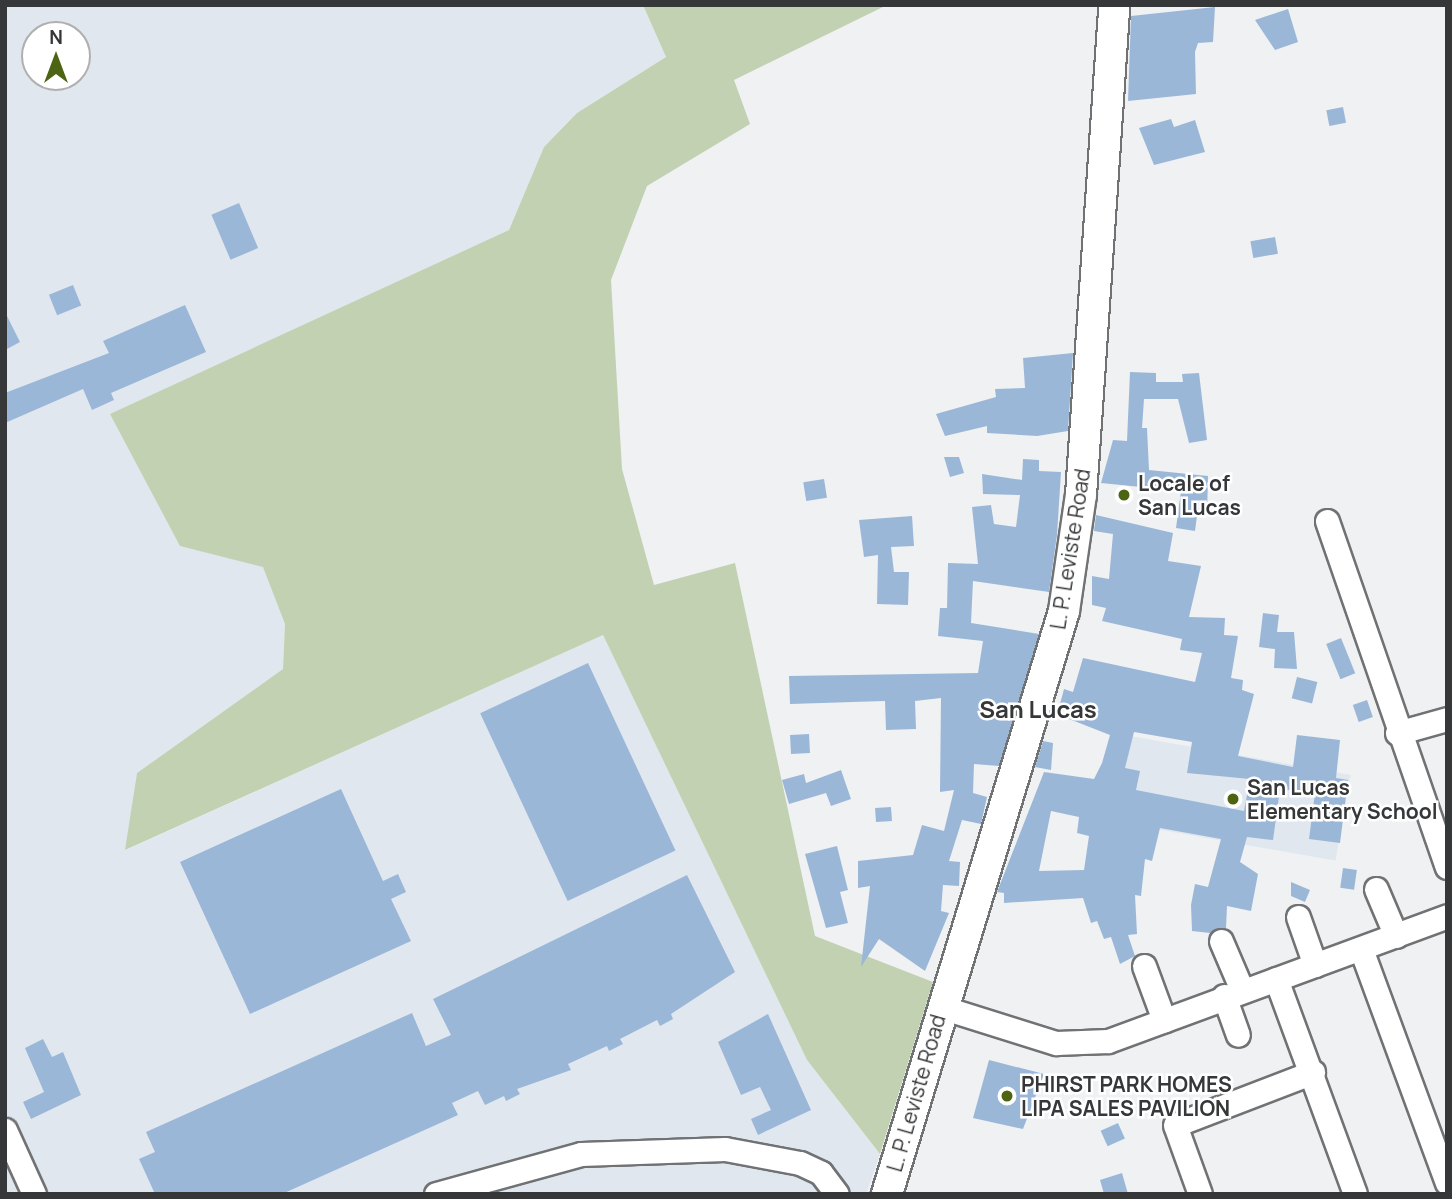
<!DOCTYPE html>
<html>
<head>
<meta charset="utf-8">
<style>
  body { margin:0 }
  #map { position:relative; width:1452px; height:1199px; overflow:hidden; background:#eff1f3; font-family:Manrope,sans-serif }
  div>[style] { position:absolute }
  .built>* { inset:0; background:#e0e7ef; transform-origin:0 0 }
  .green>* { inset:0; background:#c2d1b2 }
  .building>* { inset:0; background:#9bb7d8; transform-origin:0 0 }
  .roads { filter:drop-shadow(2px 0 #707274) drop-shadow(-2px 0 #707274) drop-shadow(0 2px #707274) drop-shadow(0 -2px #707274) }
  .minor>* { height:23px; margin:-11.5px; padding:0 11.5px; transform-origin:11.5px; border-radius:11.5px; background:#fff }
  .major>* { height:30px; margin:-15px; padding:0 15px; transform-origin:15px; border-radius:15px; background:#fff }
  .dots>* { width:19px; height:19px; translate:-50% -50%; box-sizing:border-box; border:4px solid #fff; border-radius:50% }
  span { translate:-50% -50%; white-space:nowrap; text-align:center; line-height:1.15; -webkit-text-stroke:5px #fff; paint-order:stroke }
  .poi-label { font-size:21px; color:#363738; font-weight:700 }
  .left { translate:0 -50%; text-align:left }
  .street-label { font-size:21px; color:#363738 }
  .quarter-label { font-size:24px; color:#363738; font-weight:700 }
  .frame { position:absolute; inset:0; border:7px solid #363738; pointer-events:none }
  .north { position:absolute; left:21px; top:21px; width:70px; height:70px; box-sizing:border-box; background:#fff; border:2px solid #afafaf; border-radius:50%; rotate:0deg; font-size:19px; font-weight:700; line-height:28px; text-align:center; color:#363738 }
  .north::after { content:''; display:block; margin:auto; width:24px; height:32px; background:#4d6412; clip-path:polygon(50% 0,100% 100%,50% 72%,0 100%) }
</style>
</head>
<body>
<div id="map">
  <div class="built">
    <div style="clip-path:polygon(evenodd,5px 5px,643px 5px,666px 57px,577px 113px,544px 147px,509px 230px,111px 414px,180px 545px,264px 567px,285px 624px,283px 669px,137px 773px,126px 850px,603px 635px,807px 1060px,880px 1154px,866px 1194px,5px 1194px,5px 5px,35px 35px,77px 35px,77px 77px,35px 77px,35px 35px)"></div>
    <div style="left:1130px;top:736px;width:224px;height:87px;rotate:10deg"></div>
  </div>
  <div class="green">
    <div style="clip-path:polygon(643px 5px,887px 5px,734px 80px,750px 124px,647px 186px,611px 280px,622px 469px,654px 585px,735px 563px,815px 936px,933px 982px,880px 1154px,807px 1060px,603px 635px,125px 850px,137px 773px,283px 669px,285px 624px,263px 567px,180px 546px,110px 414px,509px 230px,544px 147px,577px 113px,666px 57px)"></div>
  </div>
  <div class="building">
    <div style="clip-path:polygon(1215px 7px,1213px 42px,1198px 43px,1195px 52px,1196px 94px,1128px 101px,1131px 16px)"></div>
    <div style="clip-path:polygon(1288px 9px,1298px 42px,1275px 50px,1255px 20px)"></div>
    <div style="left:1343px;top:107px;width:16px;height:17px;rotate:79deg"></div>
    <div style="clip-path:polygon(1171px 119px,1174px 127px,1195px 120px,1205px 152px,1154px 165px,1139px 128px)"></div>
    <div style="left:239px;top:203px;width:49px;height:30px;rotate:67deg"></div>
    <div style="left:1275px;top:237px;width:17px;height:25px;rotate:80deg"></div>
    <div style="left:73px;top:285px;width:22px;height:26px;rotate:68deg"></div>
    <div style="clip-path:polygon(185px 305px,206px 352px,111px 393px,114px 400px,92px 410px,83px 389px,5px 423px,5px 393px,109px 353px,103px 341px)"></div>
    <div style="clip-path:polygon(5px 312px,20px 342px,5px 350px)"></div>
    <div style="clip-path:polygon(1073px 353px,1068px 431px,1037px 436px,987px 433px,987px 426px,945px 436px,936px 414px,996px 397px,995px 389px,1025px 388px,1023px 358px)"></div>
    <div style="clip-path:polygon(1130px 372px,1156px 373px,1156px 382px,1183px 382px,1182px 374px,1199px 373px,1207px 440px,1189px 443px,1178px 399px,1144px 399px,1142px 428px,1147px 428px,1149px 470px,1208px 476px,1207px 516px,1197px 516px,1195px 531px,1176px 528px,1181px 491px,1101px 483px,1113px 440px,1127px 441px)"></div>
    <div style="clip-path:polygon(944px 457px,959px 457px,964px 473px,950px 477px)"></div>
    <div style="clip-path:polygon(1023px 459px,1039px 460px,1039px 471px,1061px 472px,1057px 535px,1049px 592px,973px 581px,971px 623px,1039px 634px,999px 766px,974px 764px,973px 793px,987px 797px,981px 824px,962px 820px,949px 861px,960px 862px,959px 886px,943px 885px,941px 911px,949px 913px,925px 971px,879px 939px,861px 967px,870px 886px,858px 888px,858px 861px,913px 855px,922px 825px,944px 831px,954px 790px,940px 792px,941px 698px,915px 701px,916px 729px,886px 730px,885px 701px,790px 704px,789px 676px,978px 673px,983px 641px,938px 636px,940px 608px,947px 608px,948px 563px,978px 564px,972px 507px,991px 505px,994px 524px,1016px 527px,1020px 495px,983px 494px,982px 474px,1022px 480px)"></div>
    <div style="left:824px;top:479px;width:19px;height:21px;rotate:81deg"></div>
    <div style="clip-path:polygon(evenodd,1096px 515px,1173px 533px,1168px 561px,1201px 566px,1189px 617px,1225px 618px,1224px 635px,1238px 636px,1231px 678px,1243px 680px,1242px 690px,1254px 694px,1238px 756px,1293px 767px,1297px 735px,1340px 740px,1336px 778px,1348px 780px,1340px 843px,1309px 839px,1315px 793px,1280px 789px,1273px 840px,1247px 837px,1240px 862px,1258px 874px,1251px 911px,1227px 906px,1226px 928px,1210px 933px,1192px 931px,1191px 905px,1195px 884px,1208px 887px,1221px 839px,1160px 828px,1152px 861px,1145px 859px,1141px 896px,1135px 895px,1137px 934px,1128px 935px,1135px 956px,1120px 964px,1111px 937px,1104px 939px,1097px 921px,1091px 923px,1083px 898px,1004px 903px,1004px 893px,997px 892px,1044px 772px,1094px 779px,1102px 763px,1110px 735px,1064px 717px,1067px 706px,1060px 704px,1064px 689px,1073px 692px,1083px 658px,1195px 682px,1202px 653px,1180px 650px,1182px 639px,1102px 621px,1106px 608px,1092px 605px,1092px 576px,1109px 579px,1113px 534px,1094px 531px,1096px 515px,1134px 732px,1192px 742px,1187px 773px,1250px 779px,1244px 811px,1136px 790px,1140px 771px,1125px 768px,1134px 732px,1096px 515px,1051px 811px,1079px 817px,1077px 833px,1089px 836px,1084px 870px,1039px 871px,1051px 811px)"></div>
    <div style="clip-path:polygon(912px 516px,914px 546px,891px 547px,894px 572px,909px 572px,908px 605px,877px 604px,878px 555px,864px 557px,859px 520px)"></div>
    <div style="clip-path:polygon(1263px 613px,1279px 615px,1277px 632px,1294px 632px,1297px 669px,1274px 668px,1275px 649px,1259px 647px)"></div>
    <div style="left:1341px;top:638px;width:38px;height:16px;rotate:68deg"></div>
    <div style="left:588px;top:663px;width:207px;height:119px;rotate:65deg"></div>
    <div style="left:1297px;top:677px;width:21px;height:22px;rotate:14deg"></div>
    <div style="left:1367px;top:700px;width:18px;height:15px;rotate:71deg"></div>
    <div style="left:809px;top:734px;width:19px;height:19px;rotate:87deg"></div>
    <div style="clip-path:polygon(1043px 741px,1053px 743px,1051px 770px,1035px 767px)"></div>
    <div style="clip-path:polygon(841px 770px,851px 799px,831px 806px,826px 793px,789px 804px,782px 780px,804px 774px,806px 783px)"></div>
    <div style="clip-path:polygon(341px 789px,383px 881px,398px 874px,406px 892px,391px 899px,411px 941px,250px 1014px,180px 862px)"></div>
    <div style="left:891px;top:807px;width:14px;height:16px;rotate:86deg"></div>
    <div style="clip-path:polygon(837px 846px,848px 890px,840px 892px,848px 923px,826px 928px,805px 854px)"></div>
    <div style="left:1343px;top:868px;width:14px;height:20px;rotate:8deg"></div>
    <div style="clip-path:polygon(687px 875px,735px 972px,671px 1014px,673px 1019px,660px 1026px,657px 1020px,620px 1039px,623px 1044px,609px 1051px,607px 1046px,568px 1064px,571px 1070px,517px 1089px,520px 1094px,506px 1101px,504px 1096px,485px 1105px,478px 1091px,452px 1103px,458px 1115px,282px 1194px,155px 1194px,139px 1159px,155px 1152px,146px 1132px,412px 1013px,426px 1046px,451px 1035px,433px 999px)"></div>
    <div style="clip-path:polygon(1291px 882px,1310px 890px,1305px 902px,1291px 896px)"></div>
    <div style="clip-path:polygon(768px 1014px,811px 1110px,758px 1135px,751px 1119px,771px 1110px,760px 1087px,741px 1095px,718px 1042px)"></div>
    <div style="clip-path:polygon(43px 1039px,52px 1057px,63px 1052px,81px 1095px,31px 1119px,23px 1102px,44px 1092px,25px 1048px)"></div>
    <div style="clip-path:polygon(989px 1060px,1044px 1074px,1023px 1129px,973px 1118px)"></div>
    <div style="left:1118px;top:1123px;width:17px;height:19px;rotate:66deg"></div>
    <div style="clip-path:polygon(1122px 1173px,1128px 1194px,1104px 1194px,1100px 1180px)"></div>
  </div>
  <div class="roads">
    <div class="minor">
      <div style="left:1327px;top:521px;width:366px;rotate:70.9deg"></div>
      <div style="left:1397px;top:733px;width:52px;rotate:-15.6deg"></div>
      <div style="left:1376px;top:889px;width:51px;rotate:66.9deg"></div>
      <div style="left:1298px;top:917px;width:51px;rotate:70.5deg"></div>
      <div style="left:1221px;top:941px;width:53px;rotate:66.8deg"></div>
      <div style="left:1361px;top:949px;width:249px;rotate:69.8deg"></div>
      <div style="left:1144px;top:966px;width:58px;rotate:69.7deg"></div>
      <div style="left:1276px;top:979px;width:229px;rotate:69.8deg"></div>
      <div style="left:1224px;top:996px;width:41px;rotate:70.3deg"></div>
      <div style="left:941px;top:1007px;width:121px;rotate:17.4deg"></div>
      <div style="left:1056px;top:1043px;width:52px;rotate:-2.2deg"></div>
      <div style="left:1108px;top:1041px;width:361px;rotate:-20.2deg"></div>
      <div style="left:5px;top:1130px;width:70px;rotate:65.6deg"></div>
      <div style="left:436px;top:1194px;width:150px;rotate:-15.4deg"></div>
      <div style="left:581px;top:1154px;width:144px;rotate:-2deg"></div>
      <div style="left:725px;top:1149px;width:76px;rotate:10.6deg"></div>
      <div style="left:800px;top:1163px;width:23px;rotate:25deg"></div>
      <div style="left:821px;top:1173px;width:26px;rotate:53deg"></div>
      <div style="left:1200px;top:1194px;width:73px;rotate:-109.9deg"></div>
      <div style="left:1175px;top:1125px;width:148px;rotate:-21deg"></div>
    </div>
    <div class="major">
      <div style="left:887px;top:1194px;width:609px;rotate:-73.11deg"></div>
      <div style="left:1064px;top:611px;width:117px;rotate:-81.7deg"></div>
      <div style="left:1081px;top:495px;width:491px;rotate:-86.1deg"></div>
    </div>
  </div>
  <div class="dots">
    <div style="left:1124px;top:495px;background:#4d6412"></div>
    <div style="left:1233px;top:799px;background:#4d6412"></div>
    <div style="left:1007px;top:1096px;background:#4d6412"></div>
  </div>
  <div class="poi-label">
    <span class="left" style="left:1138px;top:495px">Locale of<br>San Lucas</span>
    <span class="left" style="left:1247px;top:799px">San Lucas<br>Elementary School</span>
    <span class="left" style="left:1021px;top:1096px">PHIRST PARK HOMES<br>LIPA SALES PAVILION</span>
  </div>
  <div class="street-label">
    <span style="left:1070px;top:549px;rotate:-81deg">L. P. Leviste Road</span>
    <span style="left:916px;top:1093px;rotate:-74deg">L. P. Leviste Road</span>
  </div>
  <div class="quarter-label">
    <span style="left:1038px;top:709px">San Lucas</span>
  </div>
  <div class="frame"></div>
  <div class="north">N</div>
</div>
</body>
</html>
